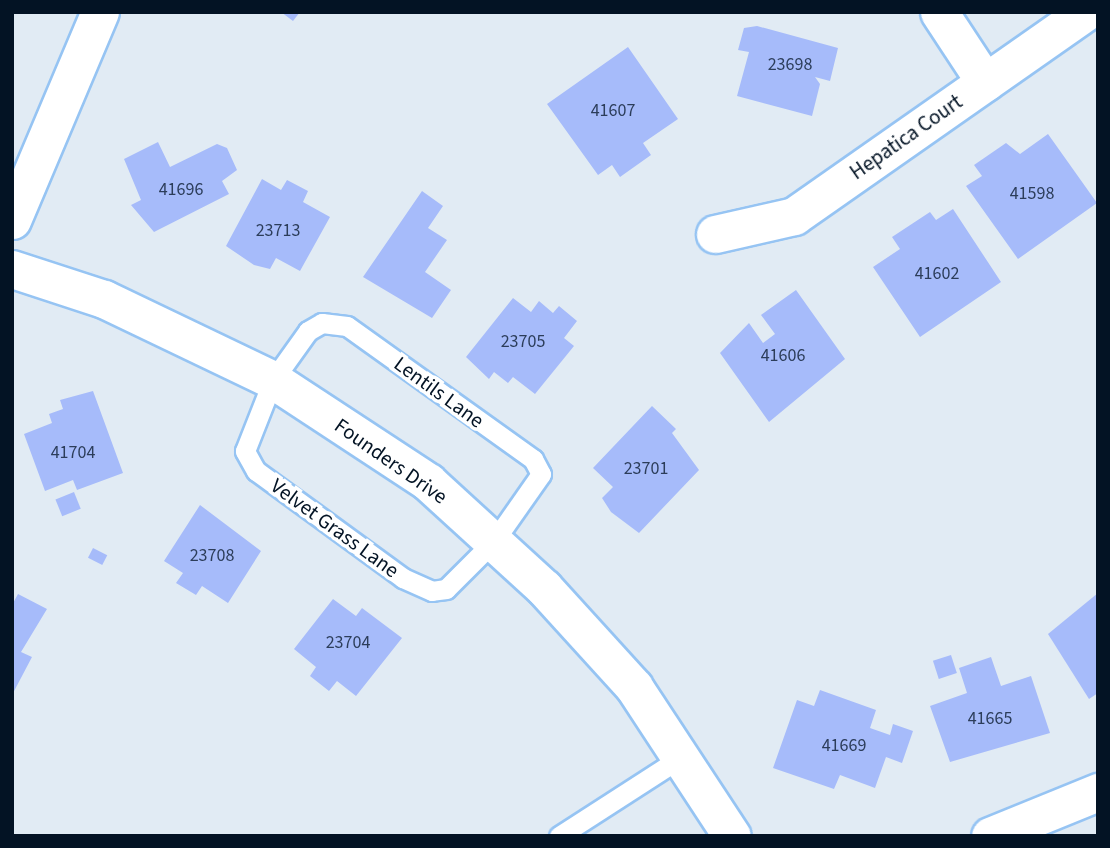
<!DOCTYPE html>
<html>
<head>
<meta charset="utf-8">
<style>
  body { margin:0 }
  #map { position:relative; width:1110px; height:848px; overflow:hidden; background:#e1ebf4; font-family:"Source Sans 3",sans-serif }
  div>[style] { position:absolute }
  .building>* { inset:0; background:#a6bbfa; transform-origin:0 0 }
  .roads { filter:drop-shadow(2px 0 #96c4f3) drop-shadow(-2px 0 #96c4f3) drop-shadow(0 2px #96c4f3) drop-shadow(0 -2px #96c4f3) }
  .service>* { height:19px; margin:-9.5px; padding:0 9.5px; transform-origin:9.5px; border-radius:9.5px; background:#fff }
  .minor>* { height:37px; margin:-18.5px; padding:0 18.5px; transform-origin:18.5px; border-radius:18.5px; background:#fff }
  span { translate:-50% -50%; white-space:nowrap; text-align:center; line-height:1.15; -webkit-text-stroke:7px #fff; paint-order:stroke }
  .number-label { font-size:18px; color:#2c3d5a }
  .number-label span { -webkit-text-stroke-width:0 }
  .street-label { font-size:21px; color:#031324 }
  .frame { position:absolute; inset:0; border:14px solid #031324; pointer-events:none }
</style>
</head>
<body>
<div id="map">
  <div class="building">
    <div style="clip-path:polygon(281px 12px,300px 12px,293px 21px)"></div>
    <div style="clip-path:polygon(757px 26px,838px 48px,830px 81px,815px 77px,820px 84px,812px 116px,737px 96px,749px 52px,738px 50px,744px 28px)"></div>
    <div style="clip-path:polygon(628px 47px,678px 119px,643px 143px,651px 155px,620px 177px,612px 165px,598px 175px,547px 104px)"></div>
    <div style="clip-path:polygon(1048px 134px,1097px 203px,1018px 259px,966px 186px,982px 176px,974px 165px,1006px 143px,1020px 154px)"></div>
    <div style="clip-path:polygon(158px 142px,170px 167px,217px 144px,227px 148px,237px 170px,222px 181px,229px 194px,154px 232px,131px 205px,141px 200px,124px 159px)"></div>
    <div style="clip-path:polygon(262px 179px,281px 190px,287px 180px,308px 191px,303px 202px,330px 217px,300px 271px,276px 258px,270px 269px,254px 265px,226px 246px)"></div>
    <div style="clip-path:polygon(422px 191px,443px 206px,428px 228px,447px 240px,425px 272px,451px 290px,432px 318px,363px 277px)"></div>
    <div style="clip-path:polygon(953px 209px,1001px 282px,920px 337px,873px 267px,900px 249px,892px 237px,930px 212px,936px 220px)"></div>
    <div style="clip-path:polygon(796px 290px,845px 359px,769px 422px,720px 353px,749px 323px,763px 343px,775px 334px,761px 315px)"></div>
    <div style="clip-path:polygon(513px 298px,531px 312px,539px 301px,553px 313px,559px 306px,577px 321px,564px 338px,574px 346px,535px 394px,513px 377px,508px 383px,494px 372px,489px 379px,466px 357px)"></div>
    <div style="clip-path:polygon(93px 391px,123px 473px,77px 490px,73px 480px,45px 491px,24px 434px,52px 423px,49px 414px,63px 409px,60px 400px)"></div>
    <div style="clip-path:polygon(652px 406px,676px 429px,672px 433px,699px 470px,639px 533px,611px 512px,602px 498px,613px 487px,593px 468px)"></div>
    <div style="left:74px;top:492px;width:18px;height:20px;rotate:68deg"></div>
    <div style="clip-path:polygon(200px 505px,261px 551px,228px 603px,202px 586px,196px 595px,176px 583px,183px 573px,164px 561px)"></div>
    <div style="left:93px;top:548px;width:16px;height:11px;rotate:27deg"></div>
    <div style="clip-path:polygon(1098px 593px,1098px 693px,1089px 699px,1048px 634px)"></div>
    <div style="clip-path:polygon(18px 594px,47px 609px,21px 652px,32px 657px,12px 695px,12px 605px)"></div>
    <div style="clip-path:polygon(333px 599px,356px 616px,362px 608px,402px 638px,356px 696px,337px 681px,329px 691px,310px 676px,316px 667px,294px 649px)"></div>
    <div style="left:951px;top:655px;width:19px;height:19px;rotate:72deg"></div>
    <div style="clip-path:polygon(991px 657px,1001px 686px,1031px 676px,1050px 733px,950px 762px,930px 706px,967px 693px,959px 668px)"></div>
    <div style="clip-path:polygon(820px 690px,876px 710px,870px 728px,890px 735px,893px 724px,913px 731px,902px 763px,886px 757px,875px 788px,840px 775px,834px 789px,773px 768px,797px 700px,814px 706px)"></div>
  </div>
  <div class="roads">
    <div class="service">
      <div style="left:322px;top:323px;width:25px;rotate:7deg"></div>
      <div style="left:347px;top:326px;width:229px;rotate:35.6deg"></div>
      <div style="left:533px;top:459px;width:17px;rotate:62deg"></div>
      <div style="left:541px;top:474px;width:82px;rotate:125deg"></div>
      <div style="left:494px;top:541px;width:68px;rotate:135deg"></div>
      <div style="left:446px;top:589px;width:14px;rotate:172deg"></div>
      <div style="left:432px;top:591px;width:32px;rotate:-156deg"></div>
      <div style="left:403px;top:578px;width:182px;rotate:-143.9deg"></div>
      <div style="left:256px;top:471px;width:23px;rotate:-119deg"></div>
      <div style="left:245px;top:451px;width:76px;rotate:-68.5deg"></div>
      <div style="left:273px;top:380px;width:60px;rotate:-54.5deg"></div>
      <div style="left:308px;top:331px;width:16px;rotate:-30deg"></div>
      <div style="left:559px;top:836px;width:148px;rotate:-32.8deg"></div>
    </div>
    <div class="minor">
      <div style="left:939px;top:12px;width:84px;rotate:56.7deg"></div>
      <div style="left:12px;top:220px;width:226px;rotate:-67.1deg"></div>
      <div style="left:715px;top:234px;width:81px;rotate:-12.8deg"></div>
      <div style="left:794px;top:216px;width:355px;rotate:-35deg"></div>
      <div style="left:12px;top:269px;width:97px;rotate:18.1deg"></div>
      <div style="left:104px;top:299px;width:187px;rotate:25.6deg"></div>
      <div style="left:273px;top:380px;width:186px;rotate:33.3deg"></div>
      <div style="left:428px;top:482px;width:157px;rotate:42.4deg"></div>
      <div style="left:544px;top:588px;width:134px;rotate:47.7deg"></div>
      <div style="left:634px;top:687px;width:178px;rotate:56.7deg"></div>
      <div style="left:990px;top:836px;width:117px;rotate:-22.2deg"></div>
    </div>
  </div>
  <div class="number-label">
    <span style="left:790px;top:65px">23698</span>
    <span style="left:613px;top:111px">41607</span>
    <span style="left:181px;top:190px">41696</span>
    <span style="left:1032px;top:194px">41598</span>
    <span style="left:278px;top:231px">23713</span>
    <span style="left:937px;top:274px">41602</span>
    <span style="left:523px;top:342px">23705</span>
    <span style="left:783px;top:356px">41606</span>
    <span style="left:73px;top:453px">41704</span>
    <span style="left:646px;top:469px">23701</span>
    <span style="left:212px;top:556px">23708</span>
    <span style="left:348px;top:643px">23704</span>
    <span style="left:990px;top:719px">41665</span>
    <span style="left:844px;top:746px">41669</span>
  </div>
  <div class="street-label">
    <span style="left:906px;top:137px;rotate:-35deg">Hepatica Court</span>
    <span style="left:439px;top:392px;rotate:36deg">Lentils Lane</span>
    <span style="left:391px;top:461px;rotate:35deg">Founders Drive</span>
    <span style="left:335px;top:528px;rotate:36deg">Velvet Grass Lane</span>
  </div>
  <div class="frame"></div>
</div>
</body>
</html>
